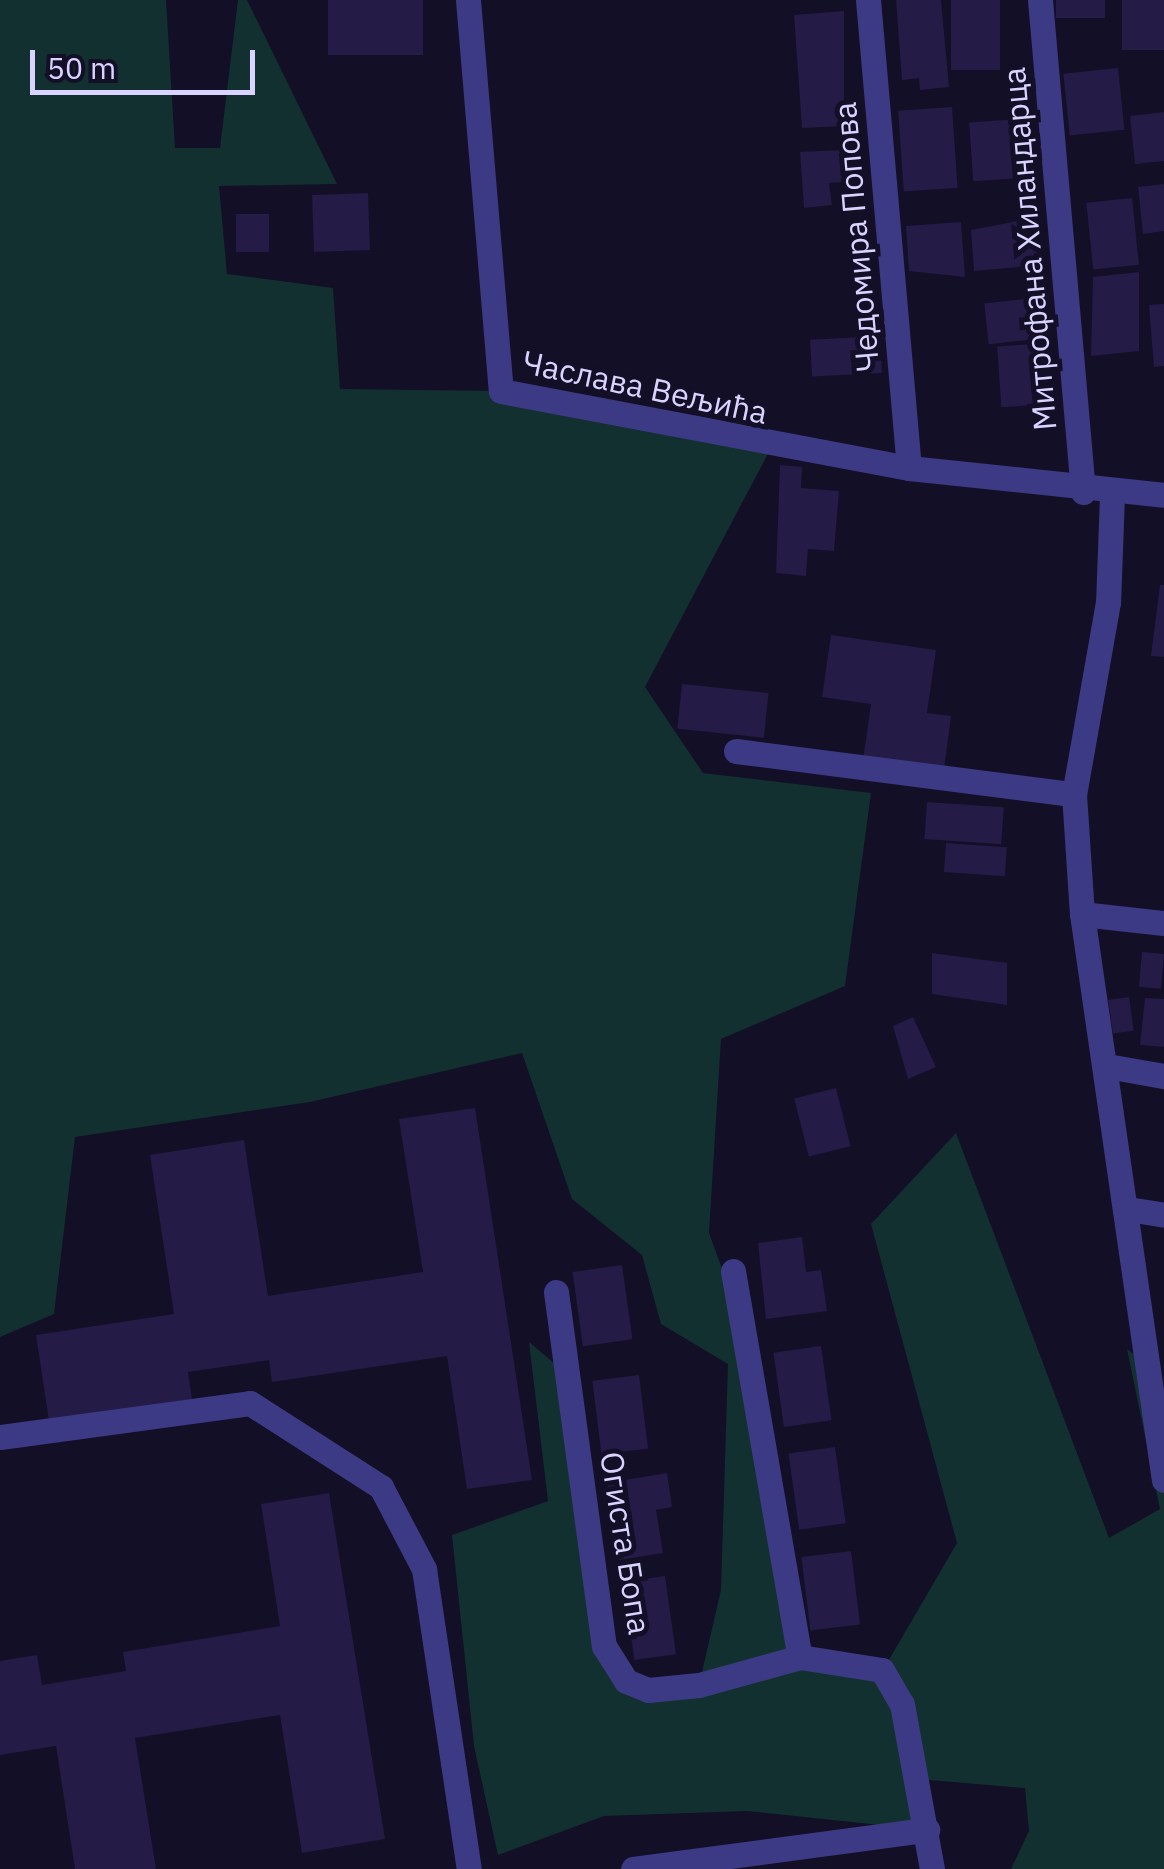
<!DOCTYPE html>
<html>
<head>
<meta charset="utf-8">
<style>
  body { margin:0 }
  #map { position:relative; width:1164px; height:1869px; overflow:hidden; background:#130f26; font-family:"IBM Plex Sans",sans-serif }
  div>[style] { position:absolute }
  .green>* { inset:0; background:#12302f }
  .building>* { inset:0; background:#241b47; transform-origin:0 0 }
  .minor>* { height:25px; margin:-12.5px; padding:0 12.5px; transform-origin:12.5px; border-radius:12.5px; background:#3d3a85 }
  span { translate:-50% -50%; white-space:nowrap; text-align:center; line-height:1.15; -webkit-text-stroke:10px #130f26; paint-order:stroke }
  .street-label { font-size:32px; color:#d9d4ff }
  .scale { position:absolute; left:30px; top:50px; width:225px; height:45px; box-sizing:border-box; border:5px solid #d9d4ff; border-top:0; padding-left:12px; font-size:30px; line-height:35px; white-space:nowrap; color:#d9d4ff; -webkit-text-stroke:8px #130f26; paint-order:stroke }
</style>
</head>
<body>
<div id="map">
  <div class="green">
    <div style="clip-path:polygon(0 0,166px 0,175px 148px,220px 148px,238px 0,247px 0,337px 184px,219px 186px,227px 274px,333px 288px,340px 389px,501px 391px,772px 446px,645px 687px,703px 773px,871px 793px,845px 986px,721px 1039px,709px 1233px,748px 1340px,800px 1657px,883px 1670px,957px 1543px,871px 1224px,956px 1133px,1109px 1538px,1160px 1509px,1127px 1349px,1148px 1365px,1164px 1480px,1164px 1869px,1011px 1869px,1029px 1831px,1025px 1788px,918px 1779px,927px 1830px,747px 1811px,604px 1816px,498px 1855px,474px 1746px,452px 1535px,548px 1501px,529px 1342px,569px 1376px,604px 1646px,626px 1681px,699px 1685px,721px 1590px,728px 1364px,661px 1324px,642px 1255px,572px 1199px,522px 1053px,310px 1102px,75px 1137px,54px 1314px,0 1337px)"></div>
  </div>
  <div class="building">
    <div style="left:328px;top:0;width:95px;height:55px"></div>
    <div style="clip-path:polygon(896px 0,941px 0,949px 87px,920px 90px,919px 78px,902px 80px)"></div>
    <div style="left:951px;top:0;width:49px;height:70px"></div>
    <div style="left:1056px;top:0;width:49px;height:18px"></div>
    <div style="left:1122px;top:0;width:42px;height:50px"></div>
    <div style="clip-path:polygon(844px 11px,844px 126px,802px 128px,794px 15px)"></div>
    <div style="left:1118px;top:68px;width:62px;height:55px;rotate:84deg"></div>
    <div style="left:952px;top:107px;width:81px;height:54px;rotate:86deg"></div>
    <div style="clip-path:polygon(1164px 112px,1164px 161px,1135px 164px,1130px 116px)"></div>
    <div style="left:1019px;top:119px;width:59px;height:50px;rotate:86deg"></div>
    <div style="clip-path:polygon(841px 150px,845px 182px,829px 183px,832px 205px,804px 208px,800px 152px)"></div>
    <div style="clip-path:polygon(1164px 184px,1164px 231px,1143px 234px,1138px 187px)"></div>
    <div style="left:368px;top:193px;width:57px;height:56px;rotate:88deg"></div>
    <div style="left:1132px;top:198px;width:67px;height:46px;rotate:84deg"></div>
    <div style="left:236px;top:214px;width:33px;height:38px"></div>
    <div style="clip-path:polygon(1034px 218px,1038px 265px,974px 271px,971px 230px)"></div>
    <div style="clip-path:polygon(961px 222px,965px 277px,909px 271px,906px 226px)"></div>
    <div style="clip-path:polygon(1139px 272px,1139px 351px,1091px 356px,1093px 277px)"></div>
    <div style="left:1045px;top:297px;width:41px;height:61px;rotate:84deg"></div>
    <div style="clip-path:polygon(1164px 304px,1164px 366px,1154px 367px,1149px 305px)"></div>
    <div style="left:880px;top:336px;width:37px;height:70px;rotate:87deg"></div>
    <div style="left:1047px;top:343px;width:61px;height:50px;rotate:86deg"></div>
    <div style="clip-path:polygon(780px 465px,802px 467px,801px 488px,839px 491px,834px 551px,808px 549px,806px 576px,776px 573px)"></div>
    <div style="clip-path:polygon(1160px 585px,1164px 585px,1164px 657px,1151px 656px)"></div>
    <div style="clip-path:polygon(831px 635px,936px 650px,927px 713px,951px 716px,944px 770px,863px 760px,871px 704px,822px 697px)"></div>
    <div style="left:682px;top:684px;width:87px;height:45px;rotate:6deg"></div>
    <div style="left:927px;top:802px;width:77px;height:37px;rotate:4deg"></div>
    <div style="left:946px;top:843px;width:61px;height:29px;rotate:4deg"></div>
    <div style="left:1142px;top:952px;width:22px;height:35px;rotate:5deg"></div>
    <div style="clip-path:polygon(932px 953px,1007px 963px,1007px 1005px,932px 994px)"></div>
    <div style="left:1129px;top:997px;width:34px;height:21px;rotate:82deg"></div>
    <div style="clip-path:polygon(1145px 998px,1164px 999px,1164px 1047px,1140px 1045px)"></div>
    <div style="clip-path:polygon(913px 1017px,936px 1067px,908px 1079px,893px 1026px)"></div>
    <div style="left:836px;top:1088px;width:60px;height:43px;rotate:76deg"></div>
    <div style="clip-path:polygon(475px 1108px,532px 1480px,467px 1489px,447px 1356px,272px 1382px,269px 1360px,188px 1372px,192px 1399px,49px 1421px,36px 1335px,174px 1314px,150px 1155px,244px 1140px,268px 1296px,423px 1272px,399px 1119px)"></div>
    <div style="clip-path:polygon(802px 1237px,806px 1272px,821px 1270px,827px 1311px,766px 1319px,758px 1243px)"></div>
    <div style="left:622px;top:1265px;width:75px;height:50px;rotate:82deg"></div>
    <div style="left:821px;top:1346px;width:75px;height:48px;rotate:82deg"></div>
    <div style="left:639px;top:1375px;width:74px;height:47px;rotate:83deg"></div>
    <div style="left:835px;top:1447px;width:77px;height:47px;rotate:82deg"></div>
    <div style="clip-path:polygon(667px 1473px,672px 1507px,656px 1510px,663px 1553px,619px 1560px,607px 1483px)"></div>
    <div style="clip-path:polygon(329px 1493px,385px 1839px,302px 1853px,280px 1715px,135px 1738px,156px 1869px,75px 1869px,56px 1746px,0 1755px,0 1661px,37px 1655px,42px 1685px,126px 1671px,123px 1652px,280px 1626px,261px 1504px)"></div>
    <div style="left:851px;top:1551px;width:74px;height:50px;rotate:83deg"></div>
    <div style="left:665px;top:1576px;width:79px;height:42px;rotate:82deg"></div>
  </div>
  <div class="minor">
    <div style="left:468px;top:0;width:392px;rotate:85.2deg"></div>
    <div style="left:501px;top:391px;width:415px;rotate:10.7deg"></div>
    <div style="left:909px;top:468px;width:256px;rotate:6deg"></div>
    <div style="left:868px;top:0;width:470px;rotate:85deg"></div>
    <div style="left:1040px;top:0;width:494px;rotate:85deg"></div>
    <div style="left:1112px;top:495px;width:107px;rotate:92.1deg"></div>
    <div style="left:1108px;top:602px;width:195px;rotate:100deg"></div>
    <div style="left:1074px;top:794px;width:120px;rotate:86.2deg"></div>
    <div style="left:1082px;top:914px;width:572px;rotate:81.76deg"></div>
    <div style="left:736px;top:751px;width:341px;rotate:7.3deg"></div>
    <div style="left:1082px;top:914px;width:82px;rotate:6.3deg"></div>
    <div style="left:1107px;top:1066px;width:58px;rotate:10deg"></div>
    <div style="left:1128px;top:1209px;width:36px;rotate:9deg"></div>
    <div style="left:733px;top:1271px;width:392px;rotate:80.2deg"></div>
    <div style="left:556px;top:1292px;width:357px;rotate:82.3deg"></div>
    <div style="left:604px;top:1646px;width:41px;rotate:57.8deg"></div>
    <div style="left:626px;top:1681px;width:24px;rotate:22deg"></div>
    <div style="left:648px;top:1690px;width:51px;rotate:-5.6deg"></div>
    <div style="left:699px;top:1685px;width:105px;rotate:-15.5deg"></div>
    <div style="left:800px;top:1657px;width:83px;rotate:9deg"></div>
    <div style="left:882px;top:1670px;width:39px;rotate:60deg"></div>
    <div style="left:902px;top:1704px;width:168px;rotate:79.7deg"></div>
    <div style="left:0;top:1437px;width:252px;rotate:-7.7deg"></div>
    <div style="left:250px;top:1403px;width:156px;rotate:32.7deg"></div>
    <div style="left:381px;top:1487px;width:93px;rotate:62.3deg"></div>
    <div style="left:424px;top:1569px;width:303px;rotate:81.5deg"></div>
    <div style="left:633px;top:1869px;width:297px;rotate:-7.6deg"></div>
  </div>
  <div class="street-label">
    <span style="left:856px;top:237px;rotate:-95deg">Чедомира Попова</span>
    <span style="left:1029px;top:249px;rotate:-95deg">Митрофана Хиландарца</span>
    <span style="left:645px;top:387px;rotate:12deg">Часлава Вељића</span>
    <span style="left:626px;top:1543px;rotate:81deg">Огиста Бопа</span>
  </div>
  <div class="scale">50 m</div>
</div>
</body>
</html>
